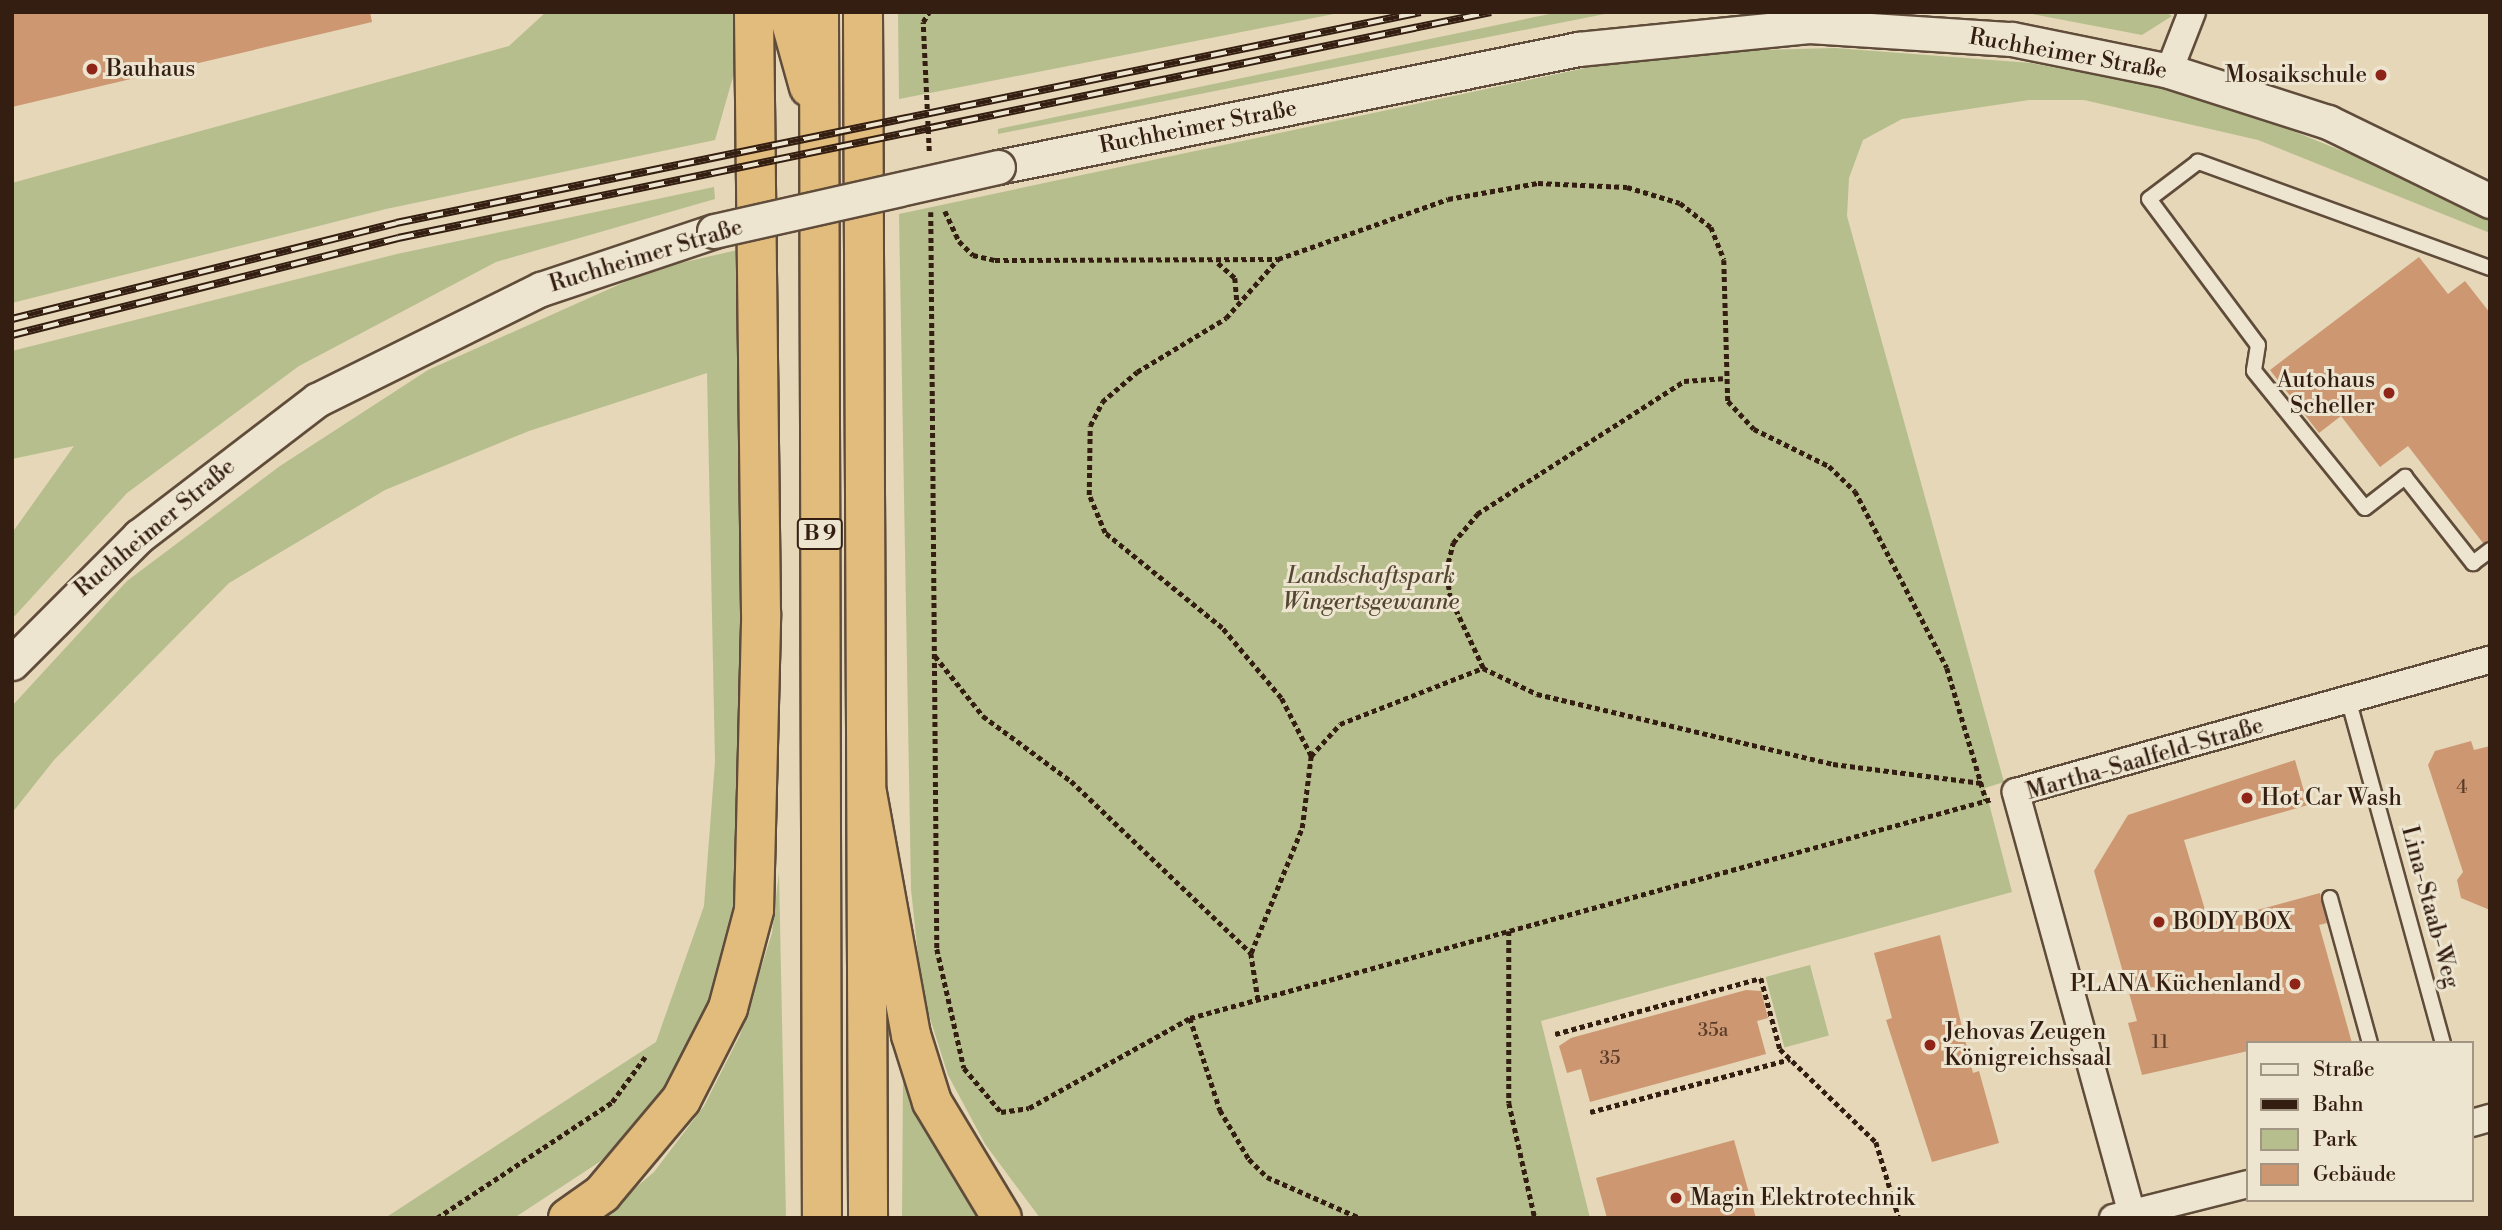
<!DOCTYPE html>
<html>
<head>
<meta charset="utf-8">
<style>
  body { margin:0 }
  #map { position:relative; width:2502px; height:1230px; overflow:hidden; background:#e5d7b7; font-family:"Libre Bodoni",serif }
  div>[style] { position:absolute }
  .green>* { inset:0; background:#b6be8d; transform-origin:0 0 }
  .building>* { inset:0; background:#cd9772 }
  .path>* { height:4.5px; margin-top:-2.25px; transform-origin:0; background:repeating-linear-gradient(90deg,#331e11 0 5px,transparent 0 8.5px) }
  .roads { filter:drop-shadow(2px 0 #604c3a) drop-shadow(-2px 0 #604c3a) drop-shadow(0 2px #604c3a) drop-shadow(0 -2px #604c3a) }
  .service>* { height:14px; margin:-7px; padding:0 7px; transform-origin:7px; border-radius:7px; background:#eee5d0 }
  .minor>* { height:26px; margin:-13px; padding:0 13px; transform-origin:13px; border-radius:13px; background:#eee5d0 }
  .tertiary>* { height:33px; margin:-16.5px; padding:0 16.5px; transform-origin:16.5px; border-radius:16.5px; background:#eee5d0 }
  .trunk>* { height:38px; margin:-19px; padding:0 19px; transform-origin:19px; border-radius:19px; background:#e2bc7c }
  .motorway>* { height:38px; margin:-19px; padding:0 19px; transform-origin:19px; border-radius:19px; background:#e2bc7c }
  .rail>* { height:8px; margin-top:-4px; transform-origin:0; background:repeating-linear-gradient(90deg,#eee5d0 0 16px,#331e11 0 32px); box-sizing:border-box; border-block:2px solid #331e11 }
  .bridges { filter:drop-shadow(2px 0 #604c3a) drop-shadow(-2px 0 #604c3a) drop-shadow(0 2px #604c3a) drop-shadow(0 -2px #604c3a) }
  .tertiary-bridge>* { height:33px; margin:-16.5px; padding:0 16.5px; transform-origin:16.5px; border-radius:16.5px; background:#eee5d0 }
  .dots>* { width:19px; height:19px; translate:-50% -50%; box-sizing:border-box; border:4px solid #eee5d0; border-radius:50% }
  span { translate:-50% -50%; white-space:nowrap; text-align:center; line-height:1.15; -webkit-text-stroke:6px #eee5d0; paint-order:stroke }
  .number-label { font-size:19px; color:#5a3c29 }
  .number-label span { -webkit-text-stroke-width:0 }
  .shield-label span { padding:2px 5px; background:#eee5d0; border:2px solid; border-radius:5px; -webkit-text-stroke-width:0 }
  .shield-label { font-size:21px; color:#331e11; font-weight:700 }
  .street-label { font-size:23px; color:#331e11 }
  .poi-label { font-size:23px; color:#331e11 }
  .left { translate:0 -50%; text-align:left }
  .right { translate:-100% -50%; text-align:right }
  .park-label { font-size:23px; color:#544630; font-style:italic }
  .frame { position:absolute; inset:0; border:14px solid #331e11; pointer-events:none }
  .legend { position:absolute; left:2246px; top:1041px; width:228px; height:161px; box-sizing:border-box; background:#eee5d0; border:2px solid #a39584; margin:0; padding:9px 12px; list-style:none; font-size:21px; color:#331e11 }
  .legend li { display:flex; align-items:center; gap:14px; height:35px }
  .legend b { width:35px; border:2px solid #a39584 }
</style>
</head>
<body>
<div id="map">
  <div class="green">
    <div style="clip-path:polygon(546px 12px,735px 12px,737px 63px,715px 140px,386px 209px,12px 303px,12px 183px,509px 46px)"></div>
    <div style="clip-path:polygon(898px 12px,1344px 12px,899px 99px)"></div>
    <div style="clip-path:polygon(1559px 12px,1615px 12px,998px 134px,998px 129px)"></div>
    <div style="clip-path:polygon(2022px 12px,2165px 12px,2172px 16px,2142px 35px)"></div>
    <div style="clip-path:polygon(1835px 48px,2031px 63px,2176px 91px,2263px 119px,2419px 182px,2490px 220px,2490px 233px,2258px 140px,2084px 100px,2029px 100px,1902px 119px,1863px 140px,1849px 178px,1847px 216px,2004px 782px,1985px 788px,2012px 892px,1541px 1021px,1590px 1218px,1040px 1218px,985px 1144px,948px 1075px,922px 993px,911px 889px,899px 214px,1590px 67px,1722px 51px)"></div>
    <div style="clip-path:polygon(714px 187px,715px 199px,496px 262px,299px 366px,127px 493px,12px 619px,12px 533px,74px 446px,12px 459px,12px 351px,397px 254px)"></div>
    <div style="clip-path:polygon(742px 249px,740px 857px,731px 945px,705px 1017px,657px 1104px,607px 1157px,514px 1218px,385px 1218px,656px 1042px,704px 906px,715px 761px,707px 373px,529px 431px,385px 490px,229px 583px,54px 760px,12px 813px,12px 706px,127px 581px,280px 466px,428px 370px,654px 269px)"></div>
    <div style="clip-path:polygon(779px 872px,786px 1218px,600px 1218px,654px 1172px,704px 1106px,740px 1035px,772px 933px)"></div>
    <div style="left:1810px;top:965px;width:73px;height:46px;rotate:75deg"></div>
    <div style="clip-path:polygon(903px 1078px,939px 1146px,982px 1218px,902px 1218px)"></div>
  </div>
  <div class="building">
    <div style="clip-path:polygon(12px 12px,370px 12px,372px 22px,12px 107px)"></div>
    <div style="clip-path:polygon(2419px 257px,2448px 294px,2465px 281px,2490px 313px,2490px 541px,2483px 543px,2408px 446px,2380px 467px,2341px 416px,2319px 433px,2270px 370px)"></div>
    <div style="clip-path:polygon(2471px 741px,2474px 750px,2490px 746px,2490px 910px,2461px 898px,2457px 880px,2463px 872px,2428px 765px,2435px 751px)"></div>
    <div style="clip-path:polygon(2295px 760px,2308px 805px,2184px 840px,2209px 923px,2320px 893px,2327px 923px,2319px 925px,2352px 1043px,2248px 1043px,2248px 1051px,2142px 1075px,2128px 1023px,2137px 1021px,2094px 871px,2128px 815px)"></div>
    <div style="clip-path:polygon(1940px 935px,1973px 1073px,1979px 1071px,1999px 1143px,1932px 1162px,1886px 1020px,1892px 1018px,1874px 953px)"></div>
    <div style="clip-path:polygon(1746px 990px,1761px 991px,1768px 1018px,1757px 1021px,1766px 1054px,1590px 1102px,1581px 1069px,1567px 1073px,1559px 1046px,1571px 1038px)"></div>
    <div style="clip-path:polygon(1734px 1140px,1756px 1218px,1607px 1218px,1596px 1178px)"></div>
  </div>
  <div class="path">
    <div style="left:929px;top:151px;width:129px;rotate:-92.7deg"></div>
    <div style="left:923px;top:22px;width:12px;rotate:-59deg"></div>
    <div style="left:945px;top:211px;width:33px;rotate:65deg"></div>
    <div style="left:959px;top:241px;width:20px;rotate:45deg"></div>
    <div style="left:973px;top:255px;width:23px;rotate:13deg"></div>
    <div style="left:995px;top:260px;width:282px;rotate:-0.2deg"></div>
    <div style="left:931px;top:212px;width:737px;rotate:89.53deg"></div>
    <div style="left:937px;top:949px;width:122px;rotate:77.2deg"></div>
    <div style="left:964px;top:1068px;width:57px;rotate:49.9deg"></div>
    <div style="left:1001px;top:1112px;width:28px;rotate:-8deg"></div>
    <div style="left:1029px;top:1108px;width:184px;rotate:-29.2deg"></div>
    <div style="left:1190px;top:1018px;width:831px;rotate:-15.27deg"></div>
    <div style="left:1218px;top:263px;width:23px;rotate:41deg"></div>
    <div style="left:1235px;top:278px;width:24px;rotate:85deg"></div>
    <div style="left:935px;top:656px;width:77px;rotate:51.3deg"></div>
    <div style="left:983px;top:716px;width:109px;rotate:36.5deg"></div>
    <div style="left:1071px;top:781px;width:249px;rotate:43.7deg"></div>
    <div style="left:1251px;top:953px;width:47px;rotate:81.3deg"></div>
    <div style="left:1483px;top:668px;width:77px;rotate:-115.2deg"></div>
    <div style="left:1450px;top:598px;width:27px;rotate:-98deg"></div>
    <div style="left:1446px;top:571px;width:29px;rotate:-76deg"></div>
    <div style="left:1453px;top:543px;width:38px;rotate:-50deg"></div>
    <div style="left:1477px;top:514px;width:246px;rotate:-32.7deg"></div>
    <div style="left:1684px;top:381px;width:39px;rotate:-4deg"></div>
    <div style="left:1311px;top:756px;width:43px;rotate:-47.8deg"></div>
    <div style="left:1340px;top:724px;width:154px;rotate:-21.4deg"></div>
    <div style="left:1483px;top:668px;width:60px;rotate:25.7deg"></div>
    <div style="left:1537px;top:694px;width:304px;rotate:13.3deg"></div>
    <div style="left:1833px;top:764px;width:150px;rotate:7.3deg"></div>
    <div style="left:1509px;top:931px;width:172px;rotate:90deg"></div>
    <div style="left:1509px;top:1103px;width:118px;rotate:77.3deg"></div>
    <div style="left:1251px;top:953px;width:135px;rotate:-67.8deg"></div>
    <div style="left:1302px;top:828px;width:73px;rotate:-82.9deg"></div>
    <div style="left:1311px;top:756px;width:65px;rotate:-117.3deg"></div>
    <div style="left:1281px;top:698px;width:92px;rotate:-130.1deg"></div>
    <div style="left:1222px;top:628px;width:151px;rotate:-140.9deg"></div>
    <div style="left:1105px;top:533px;width:41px;rotate:-112.8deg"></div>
    <div style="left:1089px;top:495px;width:69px;rotate:-89.2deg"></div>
    <div style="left:1090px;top:426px;width:27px;rotate:-63deg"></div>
    <div style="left:1102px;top:402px;width:46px;rotate:-40.6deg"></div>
    <div style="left:1137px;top:372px;width:104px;rotate:-31.2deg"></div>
    <div style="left:1226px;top:318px;width:79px;rotate:-48.6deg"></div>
    <div style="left:1278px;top:259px;width:180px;rotate:-19.4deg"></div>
    <div style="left:1448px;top:199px;width:91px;rotate:-10.1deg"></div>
    <div style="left:1538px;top:183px;width:89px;rotate:2.6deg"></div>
    <div style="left:1627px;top:187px;width:55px;rotate:16.8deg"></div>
    <div style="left:1680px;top:203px;width:39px;rotate:38deg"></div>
    <div style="left:1711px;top:227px;width:35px;rotate:68deg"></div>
    <div style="left:1724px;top:260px;width:141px;rotate:88.4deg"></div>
    <div style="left:1728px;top:401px;width:38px;rotate:47deg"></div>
    <div style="left:1754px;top:429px;width:84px;rotate:26.3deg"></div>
    <div style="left:1829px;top:466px;width:36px;rotate:44deg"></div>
    <div style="left:1855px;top:491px;width:199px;rotate:62.5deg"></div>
    <div style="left:1947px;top:668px;width:138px;rotate:73.5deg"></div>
    <div style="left:1190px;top:1018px;width:97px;rotate:71.9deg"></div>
    <div style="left:1220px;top:1110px;width:57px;rotate:59.4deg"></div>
    <div style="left:1249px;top:1159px;width:25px;rotate:45deg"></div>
    <div style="left:1267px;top:1177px;width:102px;rotate:23.8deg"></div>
    <div style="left:1555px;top:1034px;width:213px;rotate:-15.2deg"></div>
    <div style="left:1761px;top:978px;width:73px;rotate:75deg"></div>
    <div style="left:1780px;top:1049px;width:134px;rotate:44.1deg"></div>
    <div style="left:1876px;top:1142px;width:79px;rotate:73.2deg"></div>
    <div style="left:1590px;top:1112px;width:207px;rotate:-14.8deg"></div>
    <div style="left:437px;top:1218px;width:210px;rotate:-33.5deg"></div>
    <div style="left:612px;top:1102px;width:56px;rotate:-53.7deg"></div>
  </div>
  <div class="roads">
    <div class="service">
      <div style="left:2490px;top:268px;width:311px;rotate:-160deg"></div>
      <div style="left:2198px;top:162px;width:61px;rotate:142.9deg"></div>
      <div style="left:2149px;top:199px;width:182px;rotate:53.3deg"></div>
      <div style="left:2258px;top:345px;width:26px;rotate:99deg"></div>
      <div style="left:2254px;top:371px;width:176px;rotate:51deg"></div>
      <div style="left:2365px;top:508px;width:51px;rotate:-37.8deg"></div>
      <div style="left:2405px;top:477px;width:110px;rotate:51.7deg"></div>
      <div style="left:2473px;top:563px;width:21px;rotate:-37deg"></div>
      <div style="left:2349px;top:702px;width:354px;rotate:74.6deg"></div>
      <div style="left:2330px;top:898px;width:150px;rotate:74.6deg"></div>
    </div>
    <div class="minor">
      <div style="left:2169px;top:71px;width:63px;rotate:-68.7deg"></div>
      <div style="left:2472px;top:1123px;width:19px;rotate:-16deg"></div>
      <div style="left:2113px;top:1218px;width:139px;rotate:-14.1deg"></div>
      <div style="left:2133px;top:1218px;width:442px;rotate:-105.4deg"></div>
      <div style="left:2016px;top:792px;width:492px;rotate:-15.6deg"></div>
    </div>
    <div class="tertiary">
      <div style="left:998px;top:167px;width:592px;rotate:-11.5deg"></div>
      <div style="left:1578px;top:49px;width:232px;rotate:-5.7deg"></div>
      <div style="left:1809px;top:26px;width:203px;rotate:3.7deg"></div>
      <div style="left:2012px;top:39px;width:160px;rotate:11.5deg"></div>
      <div style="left:2169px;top:71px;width:167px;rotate:17.8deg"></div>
      <div style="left:2328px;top:122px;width:180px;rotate:26deg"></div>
      <div style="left:12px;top:663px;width:180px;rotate:-45deg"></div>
      <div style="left:139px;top:536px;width:224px;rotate:-37.4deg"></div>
      <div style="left:317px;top:400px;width:250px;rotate:-26.4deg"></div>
      <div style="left:541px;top:289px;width:182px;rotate:-18.5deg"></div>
    </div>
    <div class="trunk">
      <div style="left:788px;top:12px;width:78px;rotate:74.4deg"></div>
      <div style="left:819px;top:12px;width:1206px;rotate:89.86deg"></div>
      <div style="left:863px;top:12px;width:1206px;rotate:89.76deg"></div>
    </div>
    <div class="motorway">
      <div style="left:867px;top:793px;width:246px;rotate:79.7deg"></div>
      <div style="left:911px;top:1035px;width:70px;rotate:72.6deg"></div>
      <div style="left:932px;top:1102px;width:135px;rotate:58.9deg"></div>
      <div style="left:568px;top:1218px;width:42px;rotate:-35.2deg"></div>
      <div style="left:602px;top:1194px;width:123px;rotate:-50deg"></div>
      <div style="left:681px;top:1100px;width:103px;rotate:-62.9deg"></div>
      <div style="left:728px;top:1008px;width:101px;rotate:-75.1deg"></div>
      <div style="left:754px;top:910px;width:297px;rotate:-88.6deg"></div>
      <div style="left:761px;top:613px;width:601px;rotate:-90.67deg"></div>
    </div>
  </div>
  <div class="rail">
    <div style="left:12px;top:319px;width:396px;rotate:-14deg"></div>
    <div style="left:396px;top:223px;width:1046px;rotate:-11.63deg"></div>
    <div style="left:12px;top:335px;width:398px;rotate:-14.1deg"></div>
    <div style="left:398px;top:238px;width:1116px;rotate:-11.68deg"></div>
  </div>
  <div class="bridges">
    <div class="tertiary-bridge">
      <div style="left:714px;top:231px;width:291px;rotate:-12.7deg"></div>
    </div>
  </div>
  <div class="dots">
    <div style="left:92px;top:69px;background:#8f2418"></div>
    <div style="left:2381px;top:75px;background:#8f2418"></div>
    <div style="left:2389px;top:393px;background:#8f2418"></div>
    <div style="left:2247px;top:798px;background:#8f2418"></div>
    <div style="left:2159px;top:922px;background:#8f2418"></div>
    <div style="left:2295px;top:984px;background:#8f2418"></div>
    <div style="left:1930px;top:1045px;background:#8f2418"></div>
    <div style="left:1676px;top:1198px;background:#8f2418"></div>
  </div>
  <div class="number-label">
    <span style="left:2462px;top:788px">4</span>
    <span style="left:1713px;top:1031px">35a</span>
    <span style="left:2160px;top:1043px">11</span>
    <span style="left:1610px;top:1059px">35</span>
  </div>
  <div class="shield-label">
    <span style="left:820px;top:534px">B 9</span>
  </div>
  <div class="street-label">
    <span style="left:2068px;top:54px;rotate:10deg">Ruchheimer Straße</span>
    <span style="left:1198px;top:127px;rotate:-11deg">Ruchheimer Straße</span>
    <span style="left:646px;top:256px;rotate:-17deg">Ruchheimer Straße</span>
    <span style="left:155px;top:528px;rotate:-40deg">Ruchheimer Straße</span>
    <span style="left:2145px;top:759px;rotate:-16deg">Martha-Saalfeld-Straße</span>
    <span style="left:2430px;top:907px;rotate:75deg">Lina-Staab-Weg</span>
  </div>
  <div class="poi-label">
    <span class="left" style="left:106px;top:69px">Bauhaus</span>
    <span class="right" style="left:2367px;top:75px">Mosaikschule</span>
    <span class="right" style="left:2375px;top:393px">Autohaus<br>Scheller</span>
    <span class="left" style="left:2261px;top:798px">Hot Car Wash</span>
    <span class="left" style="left:2173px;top:922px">BODY BOX</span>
    <span class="right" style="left:2281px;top:984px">PLANA Küchenland</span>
    <span class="left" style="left:1944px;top:1045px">Jehovas Zeugen<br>Königreichssaal</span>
    <span class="left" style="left:1690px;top:1198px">Magin Elektrotechnik</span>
  </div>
  <div class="park-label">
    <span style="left:1371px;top:589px">Landschaftspark<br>Wingertsgewanne</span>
  </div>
  <div class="frame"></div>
  <ul class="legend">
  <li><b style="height:9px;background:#eee5d0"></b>Straße</li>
  <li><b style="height:9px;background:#331e11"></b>Bahn</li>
  <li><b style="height:19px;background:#b6be8d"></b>Park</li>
  <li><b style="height:19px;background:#cd9772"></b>Gebäude</li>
  </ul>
</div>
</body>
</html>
